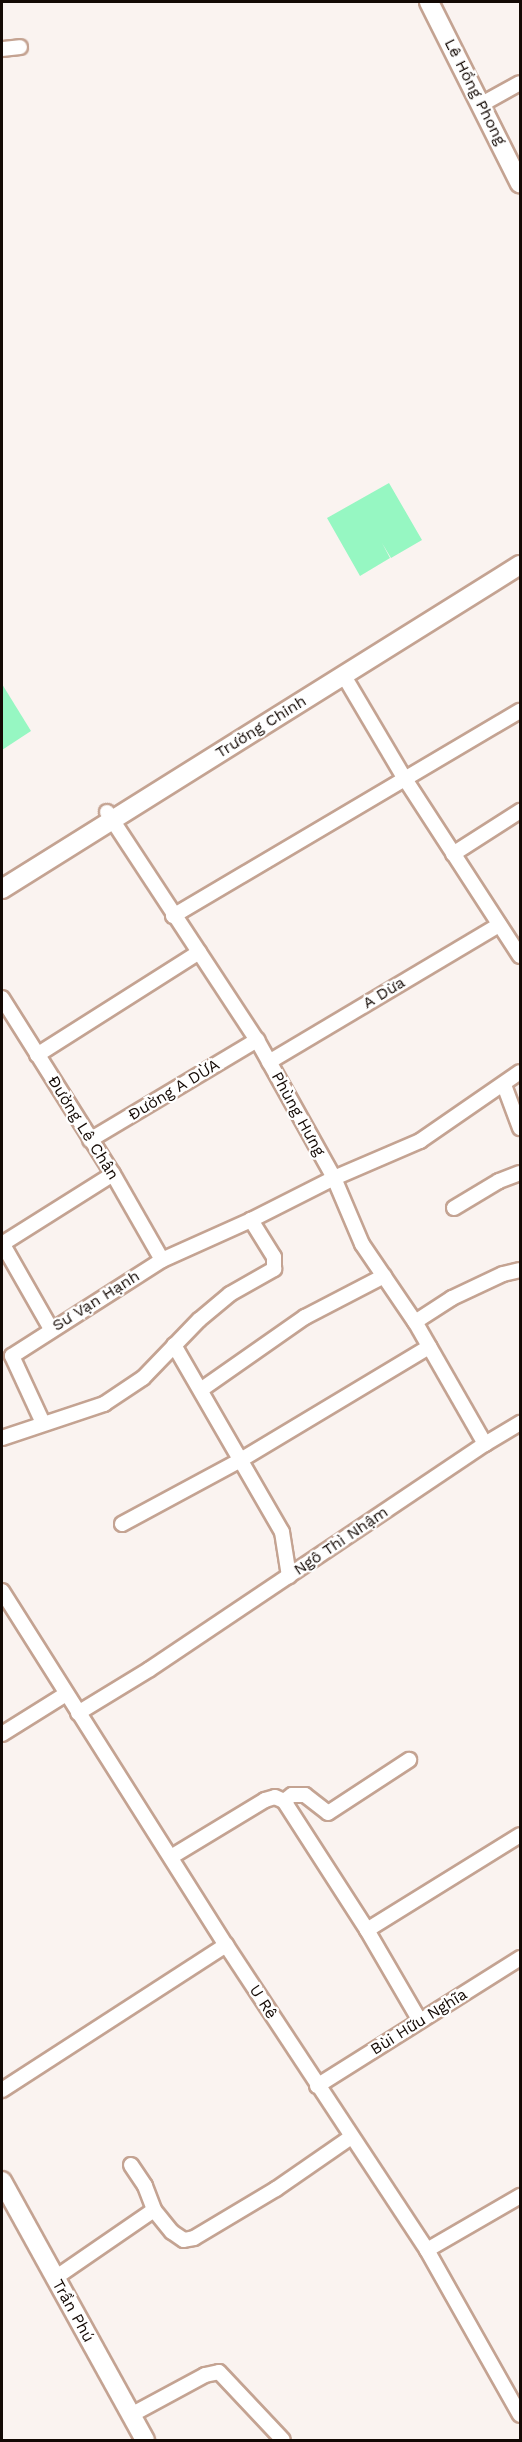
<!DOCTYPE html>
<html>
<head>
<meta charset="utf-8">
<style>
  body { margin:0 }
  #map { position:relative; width:522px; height:2442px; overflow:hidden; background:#faf3f0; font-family:"Work Sans",sans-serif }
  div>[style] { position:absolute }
  .green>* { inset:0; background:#96f7c2 }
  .roads { filter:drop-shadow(2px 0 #c4a392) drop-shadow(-2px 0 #c4a392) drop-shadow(0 2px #c4a392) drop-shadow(0 -2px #c4a392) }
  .minor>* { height:14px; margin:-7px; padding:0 7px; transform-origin:7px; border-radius:7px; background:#fff }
  .tertiary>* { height:18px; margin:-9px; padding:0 9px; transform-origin:9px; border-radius:9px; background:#fff }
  span { translate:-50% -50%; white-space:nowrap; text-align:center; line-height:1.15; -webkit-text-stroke:4.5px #fff; paint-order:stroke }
  .street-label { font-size:16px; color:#130904 }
  .frame { position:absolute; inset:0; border:3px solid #130904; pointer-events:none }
</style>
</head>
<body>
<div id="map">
  <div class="green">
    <div style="clip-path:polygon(389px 483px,422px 540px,391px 558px,382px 543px,390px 558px,360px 576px,327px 518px)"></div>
    <div style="clip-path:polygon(2px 684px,31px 731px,2px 750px)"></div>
  </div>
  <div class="roads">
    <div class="minor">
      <div style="left:2px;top:49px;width:18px;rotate:-6deg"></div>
      <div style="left:482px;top:104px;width:43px;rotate:-28.9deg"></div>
      <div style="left:344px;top:676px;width:120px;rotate:59.4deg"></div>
      <div style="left:405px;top:779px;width:211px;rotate:57deg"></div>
      <div style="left:107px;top:812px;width:273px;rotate:56.7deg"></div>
      <div style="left:257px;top:1040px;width:158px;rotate:60.8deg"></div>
      <div style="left:334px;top:1178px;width:72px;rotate:67deg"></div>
      <div style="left:362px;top:1244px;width:94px;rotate:55.8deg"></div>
      <div style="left:415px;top:1322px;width:44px;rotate:-33deg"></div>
      <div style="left:452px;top:1298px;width:56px;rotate:-25.2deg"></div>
      <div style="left:503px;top:1274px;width:17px;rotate:-13deg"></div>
      <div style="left:453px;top:854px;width:80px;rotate:-32.7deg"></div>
      <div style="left:173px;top:916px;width:403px;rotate:-30.6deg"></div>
      <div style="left:2px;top:998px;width:208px;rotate:57.8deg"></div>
      <div style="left:113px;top:1174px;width:99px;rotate:60.3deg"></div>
      <div style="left:37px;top:1055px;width:192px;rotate:-32.4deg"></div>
      <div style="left:269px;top:1062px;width:268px;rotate:-30.8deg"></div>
      <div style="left:504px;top:1085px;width:46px;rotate:69.6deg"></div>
      <div style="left:90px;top:1140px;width:195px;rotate:-30.9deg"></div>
      <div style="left:454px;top:1208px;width:52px;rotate:-31deg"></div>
      <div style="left:499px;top:1181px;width:22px;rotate:-21deg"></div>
      <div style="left:2px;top:1243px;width:99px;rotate:60.3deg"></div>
      <div style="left:2px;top:1244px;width:131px;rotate:-32.2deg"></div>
      <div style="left:174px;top:1345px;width:216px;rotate:60deg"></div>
      <div style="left:282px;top:1532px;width:45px;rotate:81deg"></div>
      <div style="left:202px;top:1389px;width:126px;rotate:-35deg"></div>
      <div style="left:305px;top:1317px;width:89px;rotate:-27.4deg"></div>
      <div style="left:43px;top:1423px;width:74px;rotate:-114.8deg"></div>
      <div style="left:12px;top:1356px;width:178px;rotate:-32.6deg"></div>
      <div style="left:162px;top:1260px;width:98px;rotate:-24.2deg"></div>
      <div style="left:251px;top:1220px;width:93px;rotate:-26.8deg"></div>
      <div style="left:334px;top:1178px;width:94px;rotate:-23.3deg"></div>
      <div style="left:420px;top:1141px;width:121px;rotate:-34.6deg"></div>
      <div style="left:2px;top:1438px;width:108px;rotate:-18.4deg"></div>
      <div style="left:104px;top:1404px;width:47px;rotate:-33.7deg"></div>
      <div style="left:143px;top:1378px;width:81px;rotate:-46deg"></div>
      <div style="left:199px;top:1320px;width:40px;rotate:-40deg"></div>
      <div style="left:230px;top:1294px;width:51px;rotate:-29.6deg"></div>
      <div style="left:274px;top:1269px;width:12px;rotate:-90deg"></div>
      <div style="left:274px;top:1257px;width:44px;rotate:-121.9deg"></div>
      <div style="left:485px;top:1444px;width:41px;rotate:-31deg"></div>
      <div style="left:122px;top:1524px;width:133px;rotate:-28.3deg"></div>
      <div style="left:239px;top:1461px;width:222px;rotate:-31deg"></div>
      <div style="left:2px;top:1591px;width:419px;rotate:57.7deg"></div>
      <div style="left:226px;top:1945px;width:365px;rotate:56.6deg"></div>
      <div style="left:427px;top:2250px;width:189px;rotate:60.6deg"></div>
      <div style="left:78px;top:1713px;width:84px;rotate:-31.4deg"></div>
      <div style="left:150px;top:1669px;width:404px;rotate:-33.9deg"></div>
      <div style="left:485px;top:1444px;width:141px;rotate:-119.8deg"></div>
      <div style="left:2px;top:1734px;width:75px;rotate:-32deg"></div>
      <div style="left:284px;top:1801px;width:10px;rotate:-37deg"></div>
      <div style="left:292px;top:1795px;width:13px"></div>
      <div style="left:305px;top:1795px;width:29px;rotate:38deg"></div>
      <div style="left:328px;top:1813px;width:97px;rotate:-33.2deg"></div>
      <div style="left:171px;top:1857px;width:110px;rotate:-31.2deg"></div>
      <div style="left:265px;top:1800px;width:10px;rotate:-17deg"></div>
      <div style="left:275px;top:1797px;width:10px;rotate:24deg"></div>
      <div style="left:284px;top:1801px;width:153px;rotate:57.2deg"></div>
      <div style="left:367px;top:1930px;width:105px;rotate:59.8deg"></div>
      <div style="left:367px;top:1930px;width:180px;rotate:-31.8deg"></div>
      <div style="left:317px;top:2086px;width:240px;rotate:-32.2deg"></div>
      <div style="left:2px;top:2090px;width:267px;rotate:-32.9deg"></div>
      <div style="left:131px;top:2165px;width:25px;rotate:56deg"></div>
      <div style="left:145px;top:2186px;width:26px;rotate:69deg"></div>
      <div style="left:427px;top:2250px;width:108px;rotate:-30.1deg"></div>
      <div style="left:55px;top:2278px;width:120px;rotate:-34.5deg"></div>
      <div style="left:154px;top:2210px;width:28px;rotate:51deg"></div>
      <div style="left:172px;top:2232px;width:14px;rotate:34deg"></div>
      <div style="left:184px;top:2240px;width:10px;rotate:-11deg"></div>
      <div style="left:194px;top:2238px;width:96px;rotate:-30.9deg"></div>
      <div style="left:276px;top:2189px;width:91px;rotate:-34.7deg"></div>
      <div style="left:131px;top:2415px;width:84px;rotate:-28.4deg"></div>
      <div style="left:205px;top:2375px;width:14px;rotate:-12deg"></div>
      <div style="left:219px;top:2372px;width:93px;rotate:46.7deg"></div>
    </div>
    <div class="tertiary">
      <div style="left:429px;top:2px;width:203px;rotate:63.4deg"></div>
      <div style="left:2px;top:889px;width:611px;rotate:-32.03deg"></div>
      <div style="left:2px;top:2181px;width:296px;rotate:61.1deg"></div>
    </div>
  </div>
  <div class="street-label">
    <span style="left:475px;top:92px;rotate:63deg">Lê Hồng Phong</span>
    <span style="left:261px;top:727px;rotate:-32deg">Trường Chinh</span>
    <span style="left:384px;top:993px;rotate:-31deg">A Dừa</span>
    <span style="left:174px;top:1090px;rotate:-31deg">Đường A DỪA</span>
    <span style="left:298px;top:1114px;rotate:61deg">Phùng Hưng</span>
    <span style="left:83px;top:1128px;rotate:58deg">Đường Lê Chân</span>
    <span style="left:96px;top:1301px;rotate:-32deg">Sư Vạn Hạnh</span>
    <span style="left:341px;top:1541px;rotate:-34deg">Ngô Thì Nhậm</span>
    <span style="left:263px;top:2002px;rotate:57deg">U Rê</span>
    <span style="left:419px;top:2022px;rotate:-32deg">Bùi Hữu Nghĩa</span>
    <span style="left:73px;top:2311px;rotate:61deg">Trần Phú</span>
  </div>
  <div class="frame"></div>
</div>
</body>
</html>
